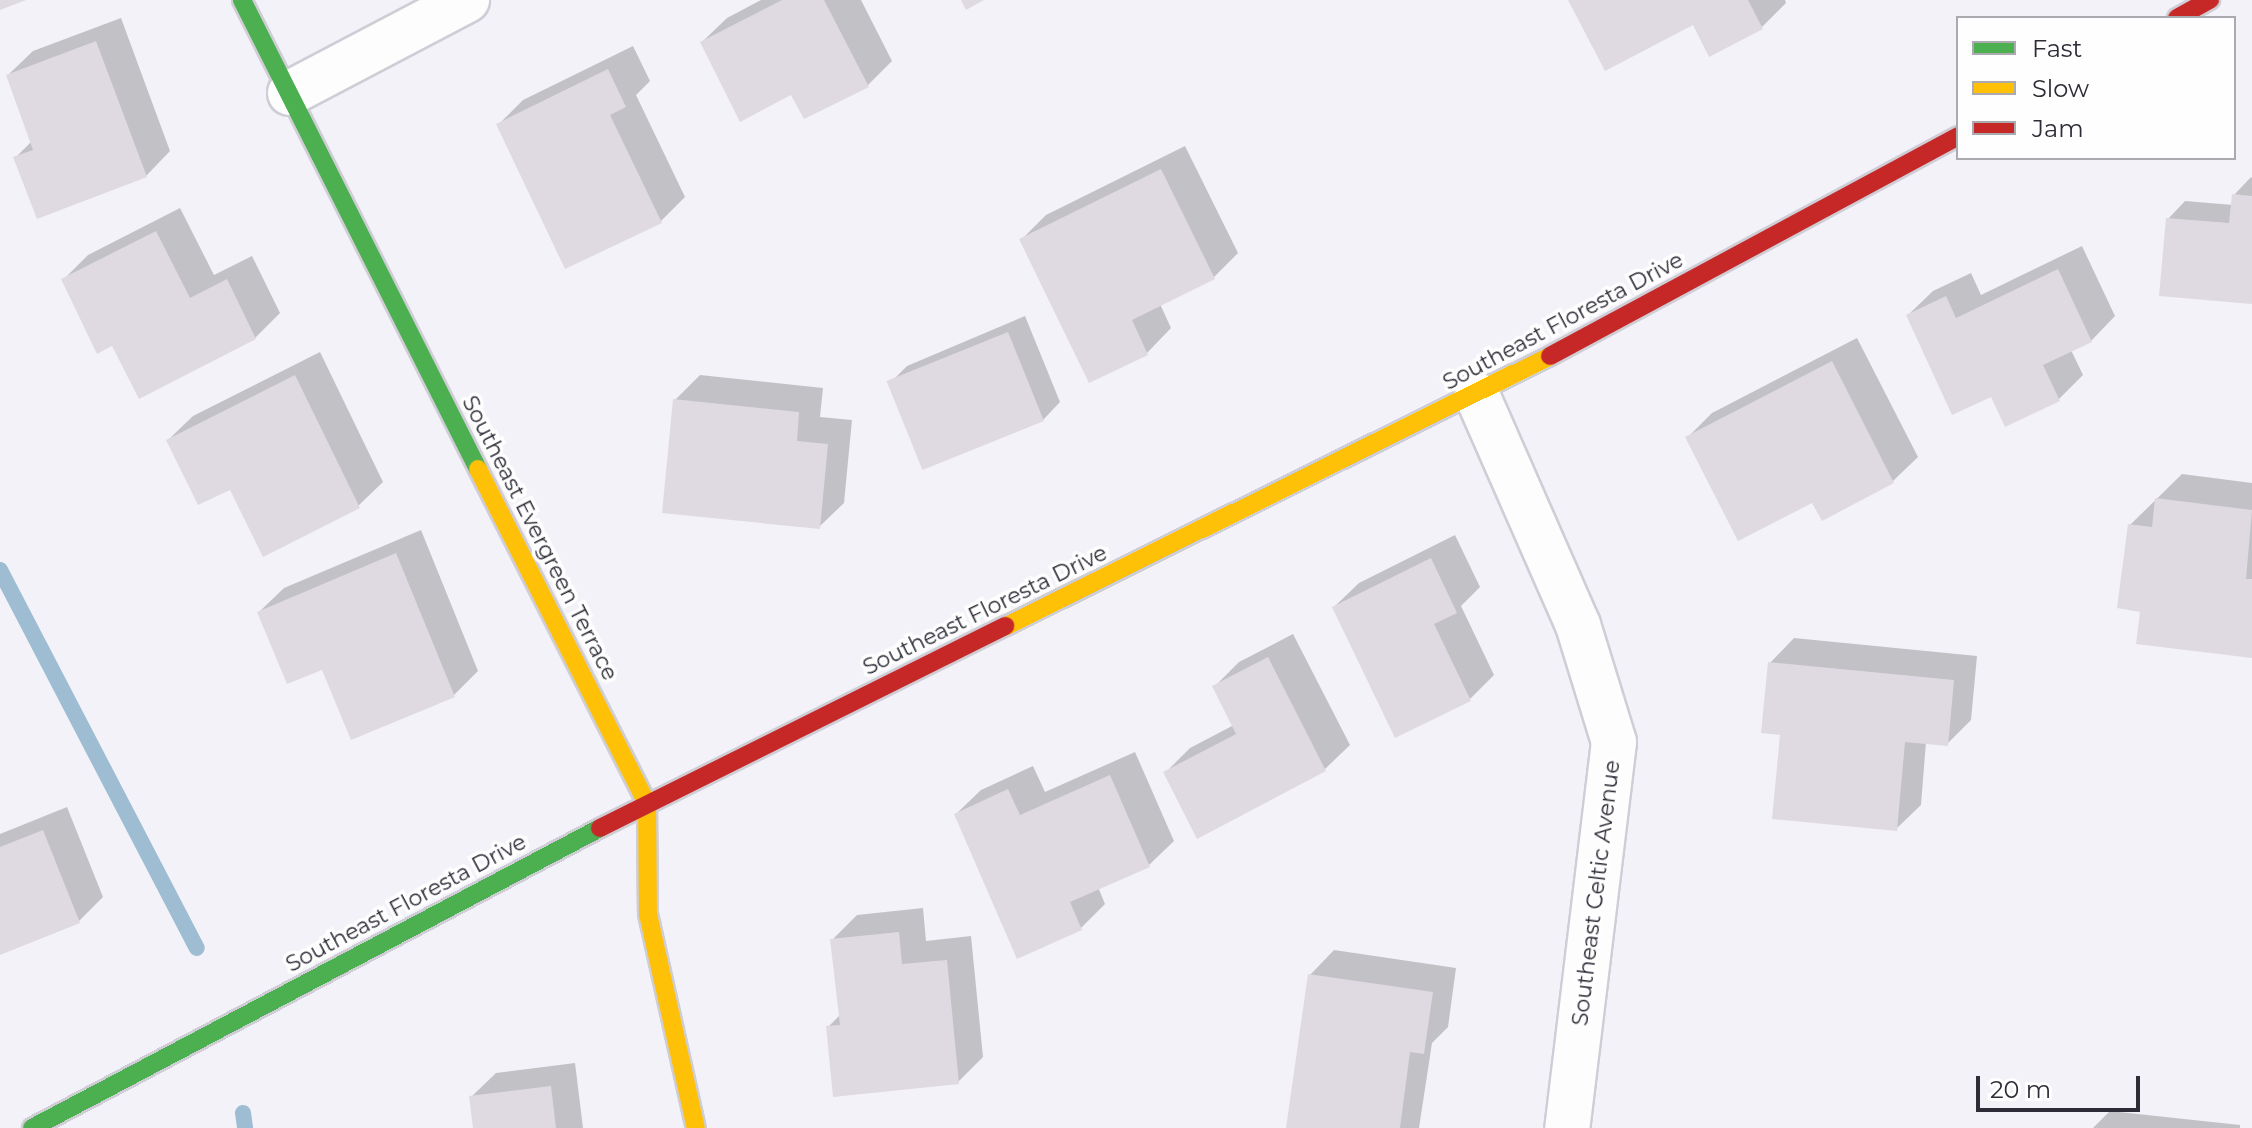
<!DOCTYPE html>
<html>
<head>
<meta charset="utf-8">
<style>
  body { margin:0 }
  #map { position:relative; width:2252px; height:1128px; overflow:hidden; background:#f3f2f8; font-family:Montserrat,sans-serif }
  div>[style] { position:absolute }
  .shadow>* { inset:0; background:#0003 }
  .stream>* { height:16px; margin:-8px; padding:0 8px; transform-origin:8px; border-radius:8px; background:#9ebdd2 }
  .building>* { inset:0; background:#dfdae1; transform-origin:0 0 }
  .roads { filter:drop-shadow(2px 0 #cfcdd5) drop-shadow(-2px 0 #cfcdd5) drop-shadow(0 2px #cfcdd5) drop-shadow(0 -2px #cfcdd5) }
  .street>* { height:44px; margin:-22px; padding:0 22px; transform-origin:22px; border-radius:22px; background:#fdfdfe }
  .fast>* { height:18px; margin:-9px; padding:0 9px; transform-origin:9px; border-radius:9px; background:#4caf50 }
  .slow>* { height:18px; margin:-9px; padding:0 9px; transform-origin:9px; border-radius:9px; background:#ffc107 }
  .jam>* { height:18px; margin:-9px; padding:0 9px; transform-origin:9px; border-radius:9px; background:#c62828 }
  span { translate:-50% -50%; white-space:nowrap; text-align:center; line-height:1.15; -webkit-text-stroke:7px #fefefe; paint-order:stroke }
  .street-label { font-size:22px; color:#2e2c37 }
  .legend { position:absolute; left:1956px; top:16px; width:280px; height:144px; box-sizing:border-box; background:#fefefe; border:2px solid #abaaae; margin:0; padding:10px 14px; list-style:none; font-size:24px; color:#2e2c37 }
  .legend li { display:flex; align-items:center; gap:16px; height:40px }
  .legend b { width:40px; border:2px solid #abaaae }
  .scale { position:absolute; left:1976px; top:1076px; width:164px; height:36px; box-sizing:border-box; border:4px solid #2e2c37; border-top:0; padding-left:10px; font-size:24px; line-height:28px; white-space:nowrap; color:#2e2c37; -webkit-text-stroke:6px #fefefe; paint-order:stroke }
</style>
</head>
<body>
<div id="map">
  <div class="shadow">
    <div style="clip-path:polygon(761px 0,861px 0,892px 61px,867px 86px,792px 92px,702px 42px,727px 18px)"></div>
    <div style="clip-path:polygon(1571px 0,1785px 0,1786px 3px,1762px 27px,1694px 22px)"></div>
    <div style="clip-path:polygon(121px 18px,170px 151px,146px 176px,16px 157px,32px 141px,8px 75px,33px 51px)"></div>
    <div style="clip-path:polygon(633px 46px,650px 81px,636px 95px,685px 197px,661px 221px,498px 125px,523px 100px)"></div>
    <div style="clip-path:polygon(1185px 146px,1238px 253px,1214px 277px,1160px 304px,1171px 328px,1147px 353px,1021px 240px,1046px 215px)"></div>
    <div style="clip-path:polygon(2251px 177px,2252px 178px,2252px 302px,2168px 219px,2185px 201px,2233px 205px,2234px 195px)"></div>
    <div style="clip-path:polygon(180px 208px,214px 275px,252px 256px,280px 313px,255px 338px,63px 280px,88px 255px)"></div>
    <div style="clip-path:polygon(2082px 246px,2115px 316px,2091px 341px,2071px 350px,2083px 375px,2059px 399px,1992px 394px,1908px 315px,1933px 291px,1971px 273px,1981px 295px)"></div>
    <div style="clip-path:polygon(1025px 316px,1060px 402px,1043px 420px,890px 383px,907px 366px)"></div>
    <div style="clip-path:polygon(1857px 338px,1918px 457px,1893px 481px,1823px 518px,1813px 500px,1688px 437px,1712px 413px)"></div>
    <div style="clip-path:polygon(320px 352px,383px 482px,358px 506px,230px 487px,168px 440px,193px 416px)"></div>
    <div style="clip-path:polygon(700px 375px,823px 388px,820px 417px,852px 420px,844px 503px,819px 527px,675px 400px)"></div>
    <div style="clip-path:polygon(2182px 474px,2252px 483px,2252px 656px,2143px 610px,2130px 525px)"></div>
    <div style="clip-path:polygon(421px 530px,478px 671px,454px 695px,323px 667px,259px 612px,284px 588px)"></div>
    <div style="clip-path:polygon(1455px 535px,1480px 587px,1461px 606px,1494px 675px,1470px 699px,1334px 607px,1359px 583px)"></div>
    <div style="clip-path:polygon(1293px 634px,1350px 745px,1325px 769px,1198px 836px,1165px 773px,1190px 748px,1234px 725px,1214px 687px,1239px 662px)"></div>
    <div style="clip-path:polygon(1794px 638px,1977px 656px,1971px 720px,1947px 744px,1926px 742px,1921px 805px,1896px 829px,1782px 733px,1770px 663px)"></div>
    <div style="clip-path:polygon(1135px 752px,1174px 841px,1149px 865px,1098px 887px,1105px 904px,1081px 928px,956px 814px,981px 790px,1033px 766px,1045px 792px)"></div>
    <div style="clip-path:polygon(67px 807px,103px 897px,79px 921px,0 953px,0 834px)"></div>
    <div style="clip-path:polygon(923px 908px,926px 941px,971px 936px,983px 1057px,958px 1082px,828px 1027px,841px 1014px,832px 940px,857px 915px)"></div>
    <div style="clip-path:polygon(1334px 950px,1456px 968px,1448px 1027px,1432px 1043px,1419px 1128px,1288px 1128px,1310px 975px)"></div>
    <div style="clip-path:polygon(575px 1063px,583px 1128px,475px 1128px,471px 1097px,496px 1073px)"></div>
    <div style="clip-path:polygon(2110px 1111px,2240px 1125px,2240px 1128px,2093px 1128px)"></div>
  </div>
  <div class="stream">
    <div style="left:0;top:570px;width:426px;rotate:62.5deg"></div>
    <div style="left:243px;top:1113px;width:15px;rotate:82deg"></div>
  </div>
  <div class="building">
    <div style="clip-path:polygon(0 0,26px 0,0 10px)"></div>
    <div style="clip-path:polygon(782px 0,824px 0,869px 87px,804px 119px,791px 95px,740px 122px,700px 42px)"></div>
    <div style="clip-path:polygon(961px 0,984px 0,966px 10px)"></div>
    <div style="clip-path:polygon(1568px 0,1748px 0,1763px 29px,1709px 57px,1693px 25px,1605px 71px)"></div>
    <div style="clip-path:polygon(96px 41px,147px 177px,37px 219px,13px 157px,33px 150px,6px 75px)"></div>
    <div style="clip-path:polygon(608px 69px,626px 107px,610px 115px,662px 223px,565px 269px,496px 124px)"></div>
    <div style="clip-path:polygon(1161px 169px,1215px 279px,1132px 320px,1148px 355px,1089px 383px,1019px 239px)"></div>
    <div style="clip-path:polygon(2232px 194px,2252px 196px,2252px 304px,2159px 296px,2166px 218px,2229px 223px)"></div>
    <div style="clip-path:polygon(156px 231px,190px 298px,227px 279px,256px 339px,139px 399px,112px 346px,97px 354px,61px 279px)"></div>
    <div style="clip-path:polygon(2058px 269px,2092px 342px,2043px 365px,2060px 401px,2005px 427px,1991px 397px,1952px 415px,1906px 315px,1946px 296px,1956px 318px)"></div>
    <div style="left:1008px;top:332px;width:96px;height:131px;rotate:68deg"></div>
    <div style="clip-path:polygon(1832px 361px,1894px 483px,1822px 521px,1812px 503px,1738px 541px,1685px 437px)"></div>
    <div style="clip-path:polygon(295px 375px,360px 508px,263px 557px,230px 490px,198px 505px,166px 440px)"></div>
    <div style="clip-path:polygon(673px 399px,799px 412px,797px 441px,828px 444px,820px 529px,662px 513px)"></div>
    <div style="clip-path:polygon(2155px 498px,2252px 510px,2246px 579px,2252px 579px,2252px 658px,2136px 644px,2140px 612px,2117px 608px,2128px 524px,2152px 527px)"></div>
    <div style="clip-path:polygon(396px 553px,455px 697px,351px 740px,322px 670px,287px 684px,257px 612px)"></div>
    <div style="clip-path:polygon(1431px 558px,1457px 613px,1434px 624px,1471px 701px,1395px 738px,1332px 607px)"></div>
    <div style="clip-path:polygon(1268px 657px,1326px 771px,1197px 839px,1163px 772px,1236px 734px,1212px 686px)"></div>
    <div style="clip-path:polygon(1768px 662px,1954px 680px,1948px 746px,1905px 742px,1897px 831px,1772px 819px,1780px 735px,1761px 733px)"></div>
    <div style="clip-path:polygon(1110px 775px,1150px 867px,1070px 902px,1082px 930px,1017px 959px,954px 814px,1008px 789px,1020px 815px)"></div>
    <div style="clip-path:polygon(43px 830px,80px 923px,0 955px,0 847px)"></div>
    <div style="clip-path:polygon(899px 932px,902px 964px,947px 960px,959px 1084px,833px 1097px,826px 1026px,840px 1025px,830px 939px)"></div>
    <div style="clip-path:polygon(1308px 974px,1433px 992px,1424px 1054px,1410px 1052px,1400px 1128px,1286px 1128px)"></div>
    <div style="clip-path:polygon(551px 1086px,556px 1128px,473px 1128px,469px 1096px)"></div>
  </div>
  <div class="roads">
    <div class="street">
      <div style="left:290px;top:93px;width:200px;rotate:-27.7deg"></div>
      <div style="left:1477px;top:395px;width:251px;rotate:66.3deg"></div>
      <div style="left:1578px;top:625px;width:122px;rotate:72.9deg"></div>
      <div style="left:1614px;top:742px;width:389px;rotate:96.9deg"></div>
    </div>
    <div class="fast">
      <div style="left:242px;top:0;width:525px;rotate:63.29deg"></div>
      <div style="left:32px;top:1128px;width:642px;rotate:-27.84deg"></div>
    </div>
    <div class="slow">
      <div style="left:478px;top:469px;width:374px;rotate:63.2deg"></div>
      <div style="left:647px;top:803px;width:111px;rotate:89.5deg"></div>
      <div style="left:648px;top:914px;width:219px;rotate:77.4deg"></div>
      <div style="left:1006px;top:626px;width:607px;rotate:-26.4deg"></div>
    </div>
    <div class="jam">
      <div style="left:2177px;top:18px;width:38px;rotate:-29deg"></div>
      <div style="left:1550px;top:356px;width:464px;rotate:-28.3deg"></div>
      <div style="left:600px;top:828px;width:453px;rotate:-26.5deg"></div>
    </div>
  </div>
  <div class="street-label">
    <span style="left:1563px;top:321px;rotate:-28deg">Southeast Floresta Drive</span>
    <span style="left:540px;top:538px;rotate:63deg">Southeast Evergreen Terrace</span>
    <span style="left:985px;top:610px;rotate:-26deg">Southeast Floresta Drive</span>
    <span style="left:1596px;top:893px;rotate:-83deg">Southeast Celtic Avenue</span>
    <span style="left:406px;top:903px;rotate:-28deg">Southeast Floresta Drive</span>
  </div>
  <ul class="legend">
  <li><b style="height:10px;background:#4caf50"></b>Fast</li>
  <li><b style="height:10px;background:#ffc107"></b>Slow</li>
  <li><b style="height:10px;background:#c62828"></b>Jam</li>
  </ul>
  <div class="scale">20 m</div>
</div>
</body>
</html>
